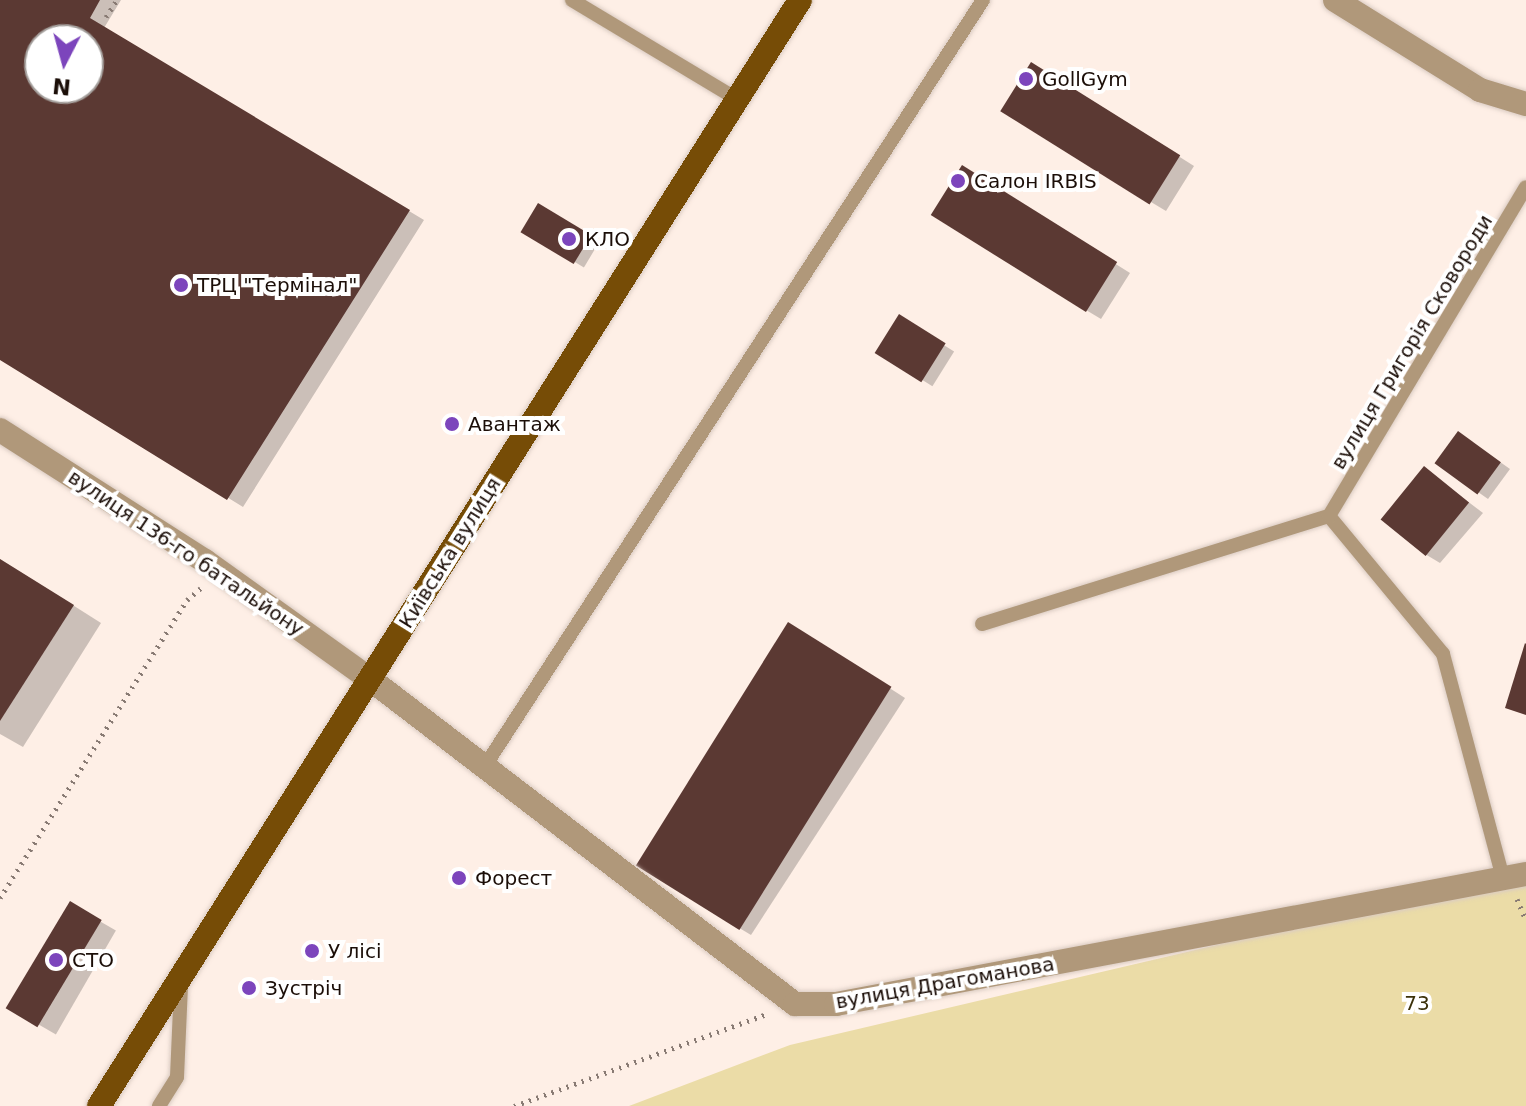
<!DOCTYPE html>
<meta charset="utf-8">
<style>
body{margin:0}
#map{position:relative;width:1526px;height:1106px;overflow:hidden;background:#feefe6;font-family:"DejaVu Sans",sans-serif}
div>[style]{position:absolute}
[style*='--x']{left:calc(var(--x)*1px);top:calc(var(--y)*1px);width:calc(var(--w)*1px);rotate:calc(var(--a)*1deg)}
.green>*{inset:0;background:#ebdca7}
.shadow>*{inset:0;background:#0003;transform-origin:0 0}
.building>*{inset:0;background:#5b3933;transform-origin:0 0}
.path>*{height:5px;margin-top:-2.5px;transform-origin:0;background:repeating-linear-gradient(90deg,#887a73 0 2px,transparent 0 8px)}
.roads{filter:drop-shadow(0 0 2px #dacbc2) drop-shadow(0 0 2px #dacbc2)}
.lane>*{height:14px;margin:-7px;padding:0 7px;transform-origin:7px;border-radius:7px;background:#b0987a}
.street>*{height:24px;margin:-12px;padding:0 12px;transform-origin:12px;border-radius:12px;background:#b0987a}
.primary>*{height:24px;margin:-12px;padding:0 12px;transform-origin:12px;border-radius:12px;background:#764c06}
.dots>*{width:22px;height:22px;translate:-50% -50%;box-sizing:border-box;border:4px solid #fff;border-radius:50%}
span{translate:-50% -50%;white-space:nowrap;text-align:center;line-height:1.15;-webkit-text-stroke:8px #fff;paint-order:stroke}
.poi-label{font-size:20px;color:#1b0e08}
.left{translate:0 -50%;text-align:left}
.street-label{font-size:20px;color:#1b0e08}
.park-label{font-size:20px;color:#3b310a}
.north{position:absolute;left:24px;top:24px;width:80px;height:80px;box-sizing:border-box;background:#fff;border:2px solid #a49f9c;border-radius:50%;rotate:186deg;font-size:22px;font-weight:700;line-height:32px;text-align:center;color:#1b0e08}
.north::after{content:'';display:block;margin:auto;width:28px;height:36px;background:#7c45bc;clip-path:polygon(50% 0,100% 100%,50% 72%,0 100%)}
</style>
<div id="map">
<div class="green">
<i style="clip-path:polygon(1526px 879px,1526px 1106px,629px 1106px,790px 1045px,1408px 900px)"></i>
</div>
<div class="shadow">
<i style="clip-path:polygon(evenodd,0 0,121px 0,104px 28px,424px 220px,243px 507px,0 357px,0 0,40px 40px,88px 40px,88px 88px,40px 88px,40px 40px)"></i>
<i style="clip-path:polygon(1047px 73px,1194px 166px,1166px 211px,1151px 202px)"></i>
<i style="clip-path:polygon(977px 177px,1130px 273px,1101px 319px,1086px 310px)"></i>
<i style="left:538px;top:206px;width:71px;height:29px;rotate:31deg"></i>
<i style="left:899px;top:317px;width:65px;height:41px;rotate:32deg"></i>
<i style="clip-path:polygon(1469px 440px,1510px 469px,1488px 499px,1438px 464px)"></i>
<i style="clip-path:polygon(1425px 469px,1483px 513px,1440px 563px,1425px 554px)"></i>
<i style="clip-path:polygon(0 559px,101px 623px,23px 747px,0 734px)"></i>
<i style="clip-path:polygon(804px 633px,905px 698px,751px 935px,736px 926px)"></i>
<i style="left:70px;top:904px;width:53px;height:120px;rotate:30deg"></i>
</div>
<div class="building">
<i style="clip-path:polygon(evenodd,0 0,100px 0,90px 18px,410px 210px,227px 500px,0 360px,0 0,40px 40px,88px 40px,88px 88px,40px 88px,40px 40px)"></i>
<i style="left:1031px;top:62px;width:176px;height:58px;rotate:32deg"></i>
<i style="left:962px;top:165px;width:183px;height:59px;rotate:32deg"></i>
<i style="left:538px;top:203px;width:62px;height:34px;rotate:31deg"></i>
<i style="left:899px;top:314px;width:55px;height:46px;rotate:32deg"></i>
<i style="left:1458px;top:431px;width:53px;height:40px;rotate:36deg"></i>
<i style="left:1424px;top:466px;width:58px;height:69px;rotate:39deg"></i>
<i style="clip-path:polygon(0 559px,74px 605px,0 721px)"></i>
<i style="left:788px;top:622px;width:122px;height:287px;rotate:32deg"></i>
<i style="clip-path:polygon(1525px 643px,1526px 644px,1526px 715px,1505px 708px)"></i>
<i style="left:70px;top:901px;width:37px;height:125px;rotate:31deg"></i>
</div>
<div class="path">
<i style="--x:106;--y:17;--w:20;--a:-57"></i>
<i style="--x:0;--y:898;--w:352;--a:-57.9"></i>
<i style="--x:187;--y:600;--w:18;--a:-41"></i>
<i style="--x:1517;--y:899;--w:23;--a:67"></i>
<i style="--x:514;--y:1106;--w:269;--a:-20"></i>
</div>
<div class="roads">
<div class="lane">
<i style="--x:572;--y:0;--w:192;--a:31"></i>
<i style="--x:1329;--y:516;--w:179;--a:50.4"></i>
<i style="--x:1443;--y:654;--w:232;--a:75"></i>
<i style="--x:982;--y:624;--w:363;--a:-17.3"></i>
<i style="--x:1329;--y:516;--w:383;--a:-59.1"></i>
<i style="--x:483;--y:769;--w:917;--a:-56.97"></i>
<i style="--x:159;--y:1106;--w:34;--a:-58"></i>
<i style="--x:177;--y:1077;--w:93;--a:-87.5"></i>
</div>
<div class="street">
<i style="--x:1335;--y:0;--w:171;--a:31.8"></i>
<i style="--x:1480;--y:90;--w:48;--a:16.9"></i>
<i style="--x:0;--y:430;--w:243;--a:32.6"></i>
<i style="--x:205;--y:561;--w:203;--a:35.6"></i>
<i style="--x:370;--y:679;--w:535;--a:37.41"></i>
<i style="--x:795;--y:1004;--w:41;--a:0"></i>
<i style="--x:836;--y:1004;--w:702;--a:-10.67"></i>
</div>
<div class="primary">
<i style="--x:99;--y:1106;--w:1309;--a:-57.63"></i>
</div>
</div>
<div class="dots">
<i style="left:1026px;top:79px;background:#7c45bc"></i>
<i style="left:958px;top:181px;background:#7c45bc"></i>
<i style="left:569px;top:239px;background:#7c45bc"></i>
<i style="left:181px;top:285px;background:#7c45bc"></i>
<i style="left:452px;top:424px;background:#7c45bc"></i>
<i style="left:459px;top:878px;background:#7c45bc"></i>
<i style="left:312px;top:951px;background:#7c45bc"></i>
<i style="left:56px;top:960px;background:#7c45bc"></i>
<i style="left:249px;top:988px;background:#7c45bc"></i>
</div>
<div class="poi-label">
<span class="left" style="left:1042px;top:79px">GollGym</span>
<span class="left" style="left:974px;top:181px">Салон IRBIS</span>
<span class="left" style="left:585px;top:239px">КЛО</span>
<span class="left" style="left:197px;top:285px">ТРЦ "Термінал"</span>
<span class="left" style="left:468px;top:424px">Авантаж</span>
<span class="left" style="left:475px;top:878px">Форест</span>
<span class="left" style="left:328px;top:951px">У лісі</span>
<span class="left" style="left:72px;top:960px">СТО</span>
<span class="left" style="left:265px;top:988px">Зустріч</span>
</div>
<div class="street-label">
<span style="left:1412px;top:342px;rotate:-59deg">вулиця Григорія Сковороди</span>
<span style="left:186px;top:553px;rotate:34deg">вулиця 136-го батальйону</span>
<span style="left:450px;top:553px;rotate:-58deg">Київська вулиця</span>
<span style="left:945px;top:983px;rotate:-10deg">вулиця Драгоманова</span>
</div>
<div class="park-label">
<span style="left:1417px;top:1003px">73</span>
</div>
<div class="north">N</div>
</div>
